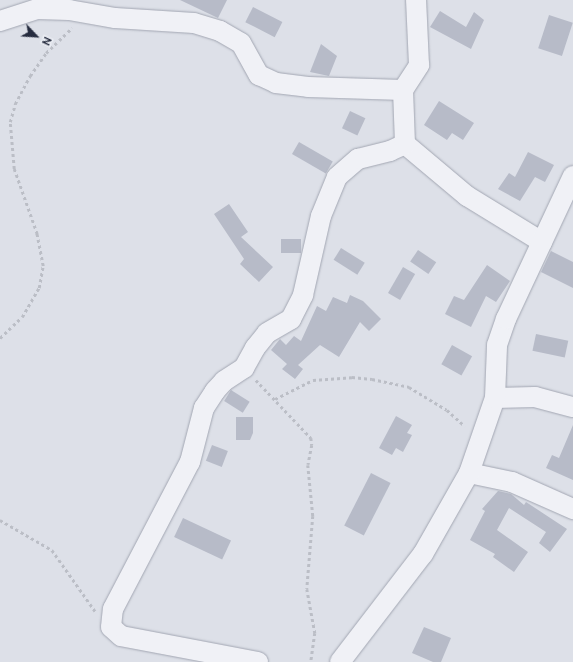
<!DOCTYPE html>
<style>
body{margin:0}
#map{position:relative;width:573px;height:662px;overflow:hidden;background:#dde0e8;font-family:Ubuntu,sans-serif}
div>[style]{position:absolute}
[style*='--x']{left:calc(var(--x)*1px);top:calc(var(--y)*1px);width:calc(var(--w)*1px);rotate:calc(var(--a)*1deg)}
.building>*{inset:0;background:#b7bbc8;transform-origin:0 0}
.path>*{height:2.5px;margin-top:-1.25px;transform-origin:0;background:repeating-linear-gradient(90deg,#bbbec6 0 3px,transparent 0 6px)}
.roads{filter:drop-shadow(0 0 1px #a2a6b2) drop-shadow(0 0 1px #a2a6b2)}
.street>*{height:20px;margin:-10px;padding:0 10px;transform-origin:10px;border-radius:10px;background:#f0f1f6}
span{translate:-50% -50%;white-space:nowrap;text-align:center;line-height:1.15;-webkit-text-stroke:3px #eceff5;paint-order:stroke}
.north{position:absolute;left:16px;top:16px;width:40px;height:40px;-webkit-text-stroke:3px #eceff5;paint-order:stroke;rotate:115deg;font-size:11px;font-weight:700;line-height:16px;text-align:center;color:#262c3f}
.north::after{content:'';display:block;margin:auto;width:14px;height:18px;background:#262c3f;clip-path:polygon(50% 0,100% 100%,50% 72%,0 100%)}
</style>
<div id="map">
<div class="building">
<i style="clip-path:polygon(180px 0,227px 0,218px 18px)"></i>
<i style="left:253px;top:7px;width:33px;height:17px;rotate:27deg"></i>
<i style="clip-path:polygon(440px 11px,466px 27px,474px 12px,484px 20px,471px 49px,430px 27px)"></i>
<i style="left:549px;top:15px;width:25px;height:35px;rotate:18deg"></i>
<i style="clip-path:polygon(321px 44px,337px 56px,329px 76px,310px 72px)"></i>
<i style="clip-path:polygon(439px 101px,474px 123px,463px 140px,452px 133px,447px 140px,424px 125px)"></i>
<i style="left:350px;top:111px;width:17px;height:19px;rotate:25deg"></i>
<i style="left:299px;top:142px;width:39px;height:14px;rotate:30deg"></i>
<i style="clip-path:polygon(528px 152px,554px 165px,545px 182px,535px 177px,520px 201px,498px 189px,509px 173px,515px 177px)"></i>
<i style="clip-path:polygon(229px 204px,248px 232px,241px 237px,273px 267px,259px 282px,240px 264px,244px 259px,214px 214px)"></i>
<i style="left:301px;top:239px;width:14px;height:20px;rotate:90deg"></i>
<i style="left:341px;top:248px;width:28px;height:14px;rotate:32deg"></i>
<i style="left:418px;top:250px;width:22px;height:14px;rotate:34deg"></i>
<i style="clip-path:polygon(551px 251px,573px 262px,573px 288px,541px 272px)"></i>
<i style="clip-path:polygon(487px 265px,510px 281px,496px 302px,486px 296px,471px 327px,445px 314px,454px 296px,464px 300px)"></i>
<i style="left:403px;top:267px;width:14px;height:30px;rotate:30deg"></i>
<i style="clip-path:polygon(350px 295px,363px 301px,381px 319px,369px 331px,360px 322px,339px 357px,320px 345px,298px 365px,303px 369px,295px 379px,282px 369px,287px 364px,271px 350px,280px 339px,286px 345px,294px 336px,301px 341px,317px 306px,326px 311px,333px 297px,347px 303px)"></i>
<i style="left:536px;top:334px;width:33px;height:17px;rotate:12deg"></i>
<i style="left:452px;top:345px;width:23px;height:22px;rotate:29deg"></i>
<i style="left:231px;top:390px;width:22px;height:13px;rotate:32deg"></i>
<i style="clip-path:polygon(396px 416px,412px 425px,407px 433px,412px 435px,403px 452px,396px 448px,392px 455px,379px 448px)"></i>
<i style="clip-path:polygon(236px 417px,253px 417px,253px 433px,250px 440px,236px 440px)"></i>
<i style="clip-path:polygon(573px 425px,573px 480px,546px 468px,552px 455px,559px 458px)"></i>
<i style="left:212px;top:445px;width:17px;height:17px;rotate:21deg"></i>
<i style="left:371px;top:473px;width:22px;height:59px;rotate:27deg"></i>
<i style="clip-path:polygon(498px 491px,511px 494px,524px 505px,526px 502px,567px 529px,550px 552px,539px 543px,546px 532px,509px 508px,497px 530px,528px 552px,514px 572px,493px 557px,495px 554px,470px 540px,485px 511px,482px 509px)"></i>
<i style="left:183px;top:518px;width:53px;height:21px;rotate:25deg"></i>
<i style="clip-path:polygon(424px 627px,451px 638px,441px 662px,433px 662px,412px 653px)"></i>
</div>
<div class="path">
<i style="--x:0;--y:338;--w:30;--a:-44"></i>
<i style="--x:22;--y:317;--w:34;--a:-60"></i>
<i style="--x:39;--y:288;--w:22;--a:-80"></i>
<i style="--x:43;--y:266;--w:33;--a:-101"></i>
<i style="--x:37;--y:234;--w:69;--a:-109.5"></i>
<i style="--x:14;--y:169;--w:47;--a:-94.9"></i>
<i style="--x:10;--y:122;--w:19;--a:-74"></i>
<i style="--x:15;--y:104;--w:32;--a:-62"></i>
<i style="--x:30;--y:76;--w:28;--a:-55"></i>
<i style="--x:46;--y:53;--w:36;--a:-44"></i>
<i style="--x:256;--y:380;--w:80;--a:46.5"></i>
<i style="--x:311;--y:438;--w:7;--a:82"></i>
<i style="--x:312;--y:445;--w:20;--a:101"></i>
<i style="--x:308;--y:465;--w:51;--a:84.4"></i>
<i style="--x:313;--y:516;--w:73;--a:94.7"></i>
<i style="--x:307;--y:589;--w:45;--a:79.7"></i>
<i style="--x:315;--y:633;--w:29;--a:98"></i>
<i style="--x:275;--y:399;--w:42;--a:-26.6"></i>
<i style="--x:313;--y:380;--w:39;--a:-4"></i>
<i style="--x:352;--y:377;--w:20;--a:6"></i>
<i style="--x:372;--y:379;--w:38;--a:12"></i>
<i style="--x:409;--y:387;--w:44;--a:31.2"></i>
<i style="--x:447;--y:410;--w:24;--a:42"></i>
<i style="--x:0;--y:520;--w:60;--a:30"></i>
<i style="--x:52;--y:550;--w:75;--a:54.8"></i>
</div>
<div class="roads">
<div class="street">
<i style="--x:0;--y:21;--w:39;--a:-18"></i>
<i style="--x:37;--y:9;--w:32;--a:2"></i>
<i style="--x:69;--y:10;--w:47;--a:9.9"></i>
<i style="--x:115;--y:18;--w:79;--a:3.6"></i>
<i style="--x:194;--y:23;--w:27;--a:17"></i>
<i style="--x:220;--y:31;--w:24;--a:30"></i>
<i style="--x:241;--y:43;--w:37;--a:61"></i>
<i style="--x:259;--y:75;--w:19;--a:25"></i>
<i style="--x:276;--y:83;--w:32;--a:7"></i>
<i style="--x:308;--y:87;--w:95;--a:1.8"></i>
<i style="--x:403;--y:90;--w:30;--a:-57"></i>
<i style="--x:419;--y:65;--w:65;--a:-92.6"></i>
<i style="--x:405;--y:144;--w:81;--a:40"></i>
<i style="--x:467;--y:196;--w:88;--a:31.5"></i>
<i style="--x:495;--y:398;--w:40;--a:-1.4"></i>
<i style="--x:535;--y:397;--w:39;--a:15"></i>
<i style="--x:469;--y:473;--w:44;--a:11.8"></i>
<i style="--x:512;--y:482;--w:67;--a:23.9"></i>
<i style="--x:258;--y:662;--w:139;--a:-169.3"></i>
<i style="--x:121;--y:636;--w:13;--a:-138"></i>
<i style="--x:111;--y:627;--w:18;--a:-84"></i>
<i style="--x:113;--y:609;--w:166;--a:-62.4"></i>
<i style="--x:190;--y:462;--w:56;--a:-75.5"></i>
<i style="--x:204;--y:408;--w:20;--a:-57"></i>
<i style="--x:215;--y:391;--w:13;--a:-48"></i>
<i style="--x:224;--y:381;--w:24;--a:-33"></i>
<i style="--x:244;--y:368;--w:23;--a:-61"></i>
<i style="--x:255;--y:348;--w:19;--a:-51"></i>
<i style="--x:267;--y:333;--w:28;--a:-30"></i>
<i style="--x:291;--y:319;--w:27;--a:-63"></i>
<i style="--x:303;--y:295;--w:81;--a:-77.2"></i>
<i style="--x:321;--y:216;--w:42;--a:-67.7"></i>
<i style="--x:337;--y:177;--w:28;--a:-41"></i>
<i style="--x:358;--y:159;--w:33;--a:-14"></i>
<i style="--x:390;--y:151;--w:17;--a:-25"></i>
<i style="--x:405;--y:144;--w:54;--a:-92.1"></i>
<i style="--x:340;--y:662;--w:136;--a:-52.5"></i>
<i style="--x:423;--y:554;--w:93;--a:-60.4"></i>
<i style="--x:469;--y:473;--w:79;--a:-70.9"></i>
<i style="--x:495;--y:398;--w:53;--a:-87.8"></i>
<i style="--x:497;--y:345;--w:28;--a:-71"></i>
<i style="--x:506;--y:319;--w:158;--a:-64.9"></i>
</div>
</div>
<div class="north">N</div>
</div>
